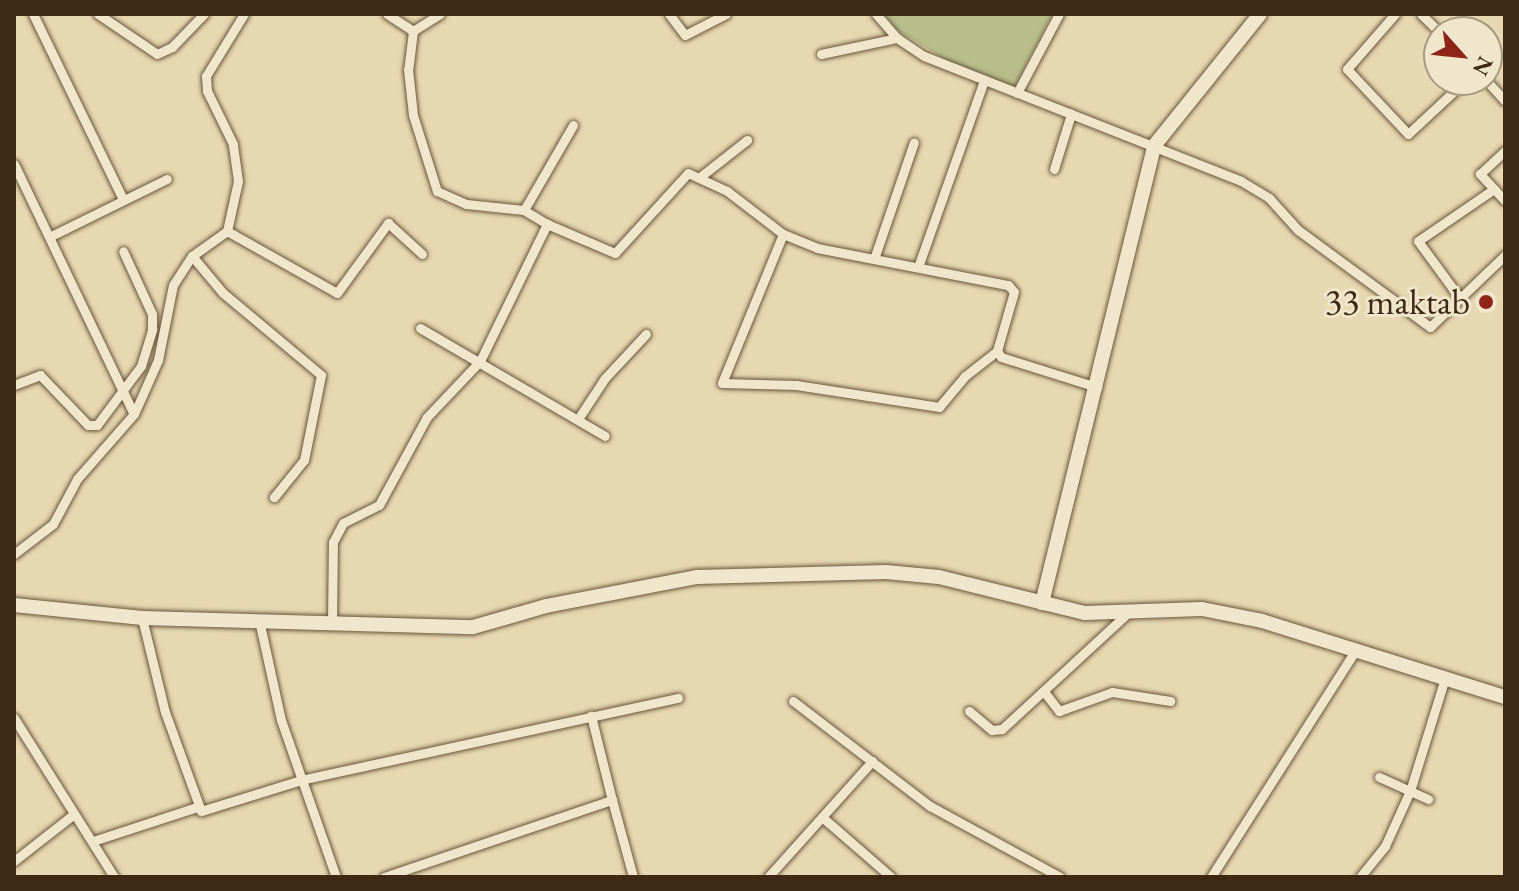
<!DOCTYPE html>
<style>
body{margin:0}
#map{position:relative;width:1519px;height:891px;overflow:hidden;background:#e6d8b0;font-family:"EB Garamond",serif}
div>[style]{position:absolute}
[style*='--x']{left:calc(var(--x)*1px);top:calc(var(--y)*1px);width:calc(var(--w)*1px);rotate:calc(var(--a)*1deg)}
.green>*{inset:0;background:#b7be8a}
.roads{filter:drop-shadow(0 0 2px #68553b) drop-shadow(0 0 2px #68553b)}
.street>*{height:9px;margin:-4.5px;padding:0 4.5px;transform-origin:4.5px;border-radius:4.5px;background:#efe6cc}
.secondary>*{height:14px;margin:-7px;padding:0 7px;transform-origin:7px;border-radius:7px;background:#efe6cc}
.dots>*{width:22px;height:22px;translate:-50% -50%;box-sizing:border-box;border:4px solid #efe6cc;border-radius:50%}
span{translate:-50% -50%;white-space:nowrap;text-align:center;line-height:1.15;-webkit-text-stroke:6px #efe6cc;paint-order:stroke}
.poi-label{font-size:36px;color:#3e2914}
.right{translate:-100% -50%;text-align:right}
.frame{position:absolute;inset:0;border:16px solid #3e2914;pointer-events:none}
.north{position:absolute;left:1423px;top:16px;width:80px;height:80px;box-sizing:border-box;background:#efe6cc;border:2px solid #a89a82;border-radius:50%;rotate:117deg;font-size:22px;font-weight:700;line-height:32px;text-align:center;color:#3e2914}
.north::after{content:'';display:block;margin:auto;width:28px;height:36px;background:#8f2418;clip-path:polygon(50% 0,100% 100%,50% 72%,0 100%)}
</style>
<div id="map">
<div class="green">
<i style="clip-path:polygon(885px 14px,1052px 14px,1014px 88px,948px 61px,895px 29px)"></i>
</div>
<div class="roads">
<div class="street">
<i style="--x:33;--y:14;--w:206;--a:64.1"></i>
<i style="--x:98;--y:14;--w:71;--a:34.1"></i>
<i style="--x:157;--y:54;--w:17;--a:-25"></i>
<i style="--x:172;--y:47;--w:46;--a:-45.9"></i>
<i style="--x:387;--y:14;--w:31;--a:33"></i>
<i style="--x:440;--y:14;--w:32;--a:148"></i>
<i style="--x:413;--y:31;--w:38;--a:97"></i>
<i style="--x:408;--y:69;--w:46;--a:83.8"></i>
<i style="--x:413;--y:115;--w:80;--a:72.5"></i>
<i style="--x:437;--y:191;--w:32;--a:24"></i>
<i style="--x:466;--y:204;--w:58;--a:5.9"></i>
<i style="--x:669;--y:14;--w:26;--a:53"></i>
<i style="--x:685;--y:35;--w:46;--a:-27.1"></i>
<i style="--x:876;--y:14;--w:32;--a:49"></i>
<i style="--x:897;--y:38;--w:32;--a:34"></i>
<i style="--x:924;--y:56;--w:341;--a:21.5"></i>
<i style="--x:1241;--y:181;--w:33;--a:31"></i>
<i style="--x:1269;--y:198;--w:43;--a:47.8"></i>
<i style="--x:1298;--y:230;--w:164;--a:36.3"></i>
<i style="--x:1430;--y:327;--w:104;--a:-43.8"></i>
<i style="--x:1395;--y:14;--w:73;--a:131.1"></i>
<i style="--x:1347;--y:69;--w:89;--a:46.8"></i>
<i style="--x:1408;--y:134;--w:79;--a:-43"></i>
<i style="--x:1421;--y:14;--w:25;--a:45"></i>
<i style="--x:821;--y:54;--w:78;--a:-11.9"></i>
<i style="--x:1486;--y:80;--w:28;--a:48"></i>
<i style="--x:1017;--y:93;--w:89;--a:-62"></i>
<i style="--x:14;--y:164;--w:277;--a:64.4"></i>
<i style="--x:1054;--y:169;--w:58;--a:-72.8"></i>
<i style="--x:700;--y:177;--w:60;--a:-38.2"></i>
<i style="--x:1494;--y:189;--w:16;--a:47"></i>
<i style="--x:547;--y:224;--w:27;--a:-149"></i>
<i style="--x:524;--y:210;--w:98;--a:-60"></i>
<i style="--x:227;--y:231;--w:126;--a:29.4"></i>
<i style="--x:337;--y:293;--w:87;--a:-53.9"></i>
<i style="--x:388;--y:223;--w:46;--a:42.4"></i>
<i style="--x:783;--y:234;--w:161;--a:112.3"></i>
<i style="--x:722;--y:383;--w:74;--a:1.5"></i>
<i style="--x:796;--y:385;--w:145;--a:8.7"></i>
<i style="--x:939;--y:407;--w:40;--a:-50"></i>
<i style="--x:965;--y:376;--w:41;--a:-38"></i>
<i style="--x:51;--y:236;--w:129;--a:-26.2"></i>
<i style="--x:192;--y:256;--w:48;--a:50"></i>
<i style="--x:223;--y:293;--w:128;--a:39.9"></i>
<i style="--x:321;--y:375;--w:87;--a:101.3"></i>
<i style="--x:304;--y:460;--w:48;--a:129"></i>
<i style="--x:875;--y:256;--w:120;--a:-71.1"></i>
<i style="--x:918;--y:267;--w:197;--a:-70.5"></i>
<i style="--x:1459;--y:297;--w:69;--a:-126.2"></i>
<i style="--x:1418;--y:241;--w:92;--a:-34.4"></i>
<i style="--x:1494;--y:189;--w:21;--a:-133"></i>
<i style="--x:1480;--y:174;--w:34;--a:-43"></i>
<i style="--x:420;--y:328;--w:214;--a:30.3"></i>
<i style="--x:14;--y:385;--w:28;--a:-21"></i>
<i style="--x:40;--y:375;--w:69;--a:46.2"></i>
<i style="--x:88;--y:425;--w:9;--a:0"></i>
<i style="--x:97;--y:425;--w:74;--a:-53.3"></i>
<i style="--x:141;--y:366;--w:39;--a:-73"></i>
<i style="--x:152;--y:329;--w:15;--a:-90"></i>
<i style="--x:152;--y:314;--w:69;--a:-114.7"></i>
<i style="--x:578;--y:419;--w:49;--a:-56.6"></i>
<i style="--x:605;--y:378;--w:60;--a:-47"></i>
<i style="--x:14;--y:554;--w:49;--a:-37.6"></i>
<i style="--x:53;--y:524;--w:51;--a:-61.9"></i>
<i style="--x:77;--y:479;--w:86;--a:-48.8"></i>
<i style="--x:134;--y:414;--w:59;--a:-66"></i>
<i style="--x:158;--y:360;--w:76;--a:-78.7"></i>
<i style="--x:173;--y:285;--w:35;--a:-57"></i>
<i style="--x:192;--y:256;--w:43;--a:-35.5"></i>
<i style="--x:227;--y:231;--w:51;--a:-77.6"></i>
<i style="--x:238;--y:181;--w:37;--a:-98"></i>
<i style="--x:233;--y:144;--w:59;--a:-116.1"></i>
<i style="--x:207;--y:91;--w:15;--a:-94"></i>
<i style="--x:206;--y:76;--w:73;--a:-58.5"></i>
<i style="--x:142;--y:618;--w:97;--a:76.3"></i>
<i style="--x:165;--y:712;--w:105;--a:70"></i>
<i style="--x:201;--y:811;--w:105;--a:-17.2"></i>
<i style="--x:301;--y:780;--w:386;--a:-12.3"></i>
<i style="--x:259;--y:620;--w:102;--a:77.6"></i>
<i style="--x:281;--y:720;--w:166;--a:70.7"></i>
<i style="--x:332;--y:622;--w:80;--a:-89.3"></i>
<i style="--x:333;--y:542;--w:21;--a:-62"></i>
<i style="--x:343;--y:523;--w:40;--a:-26.6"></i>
<i style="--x:379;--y:505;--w:100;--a:-61.4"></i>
<i style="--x:427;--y:417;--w:77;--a:-46.6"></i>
<i style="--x:480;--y:361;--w:153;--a:-63.9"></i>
<i style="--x:547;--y:224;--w:74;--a:23.1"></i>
<i style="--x:615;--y:253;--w:108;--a:-47.6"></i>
<i style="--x:688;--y:173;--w:43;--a:24.8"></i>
<i style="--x:727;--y:191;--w:71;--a:37.5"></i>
<i style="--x:783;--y:234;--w:37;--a:22"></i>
<i style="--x:817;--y:248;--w:195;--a:11"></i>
<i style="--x:1008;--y:285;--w:9;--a:49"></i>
<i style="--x:1014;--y:292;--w:61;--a:106.1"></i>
<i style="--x:997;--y:351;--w:7;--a:56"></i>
<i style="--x:1001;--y:357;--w:101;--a:17.4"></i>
<i style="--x:1045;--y:693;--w:23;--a:52"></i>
<i style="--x:1059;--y:711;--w:56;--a:-19.7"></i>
<i style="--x:1112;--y:692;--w:59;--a:8.8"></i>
<i style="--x:793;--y:701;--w:173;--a:37.5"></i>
<i style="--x:930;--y:806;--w:148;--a:28.6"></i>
<i style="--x:969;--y:711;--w:30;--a:40"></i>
<i style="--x:992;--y:730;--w:10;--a:-6"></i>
<i style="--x:1002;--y:729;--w:173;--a:-42.7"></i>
<i style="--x:14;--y:718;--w:188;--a:57.8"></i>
<i style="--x:1379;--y:777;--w:54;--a:24.2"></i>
<i style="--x:612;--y:800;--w:80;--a:74.7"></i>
<i style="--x:822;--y:817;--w:91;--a:41"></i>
<i style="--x:93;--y:841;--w:109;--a:-18.1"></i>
<i style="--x:14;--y:861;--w:76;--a:-38.1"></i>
<i style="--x:384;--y:877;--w:241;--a:-18.7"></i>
<i style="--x:612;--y:800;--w:87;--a:-104"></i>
<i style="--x:768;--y:877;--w:156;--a:-48.1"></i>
<i style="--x:1211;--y:877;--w:268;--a:-57.5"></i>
<i style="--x:1360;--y:877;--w:40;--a:-51"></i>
<i style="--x:1385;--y:846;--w:60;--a:-65.6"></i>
<i style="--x:1410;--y:791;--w:118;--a:-72.8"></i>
</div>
<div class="secondary">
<i style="--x:1042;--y:603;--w:471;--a:-76.2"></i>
<i style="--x:1154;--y:146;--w:169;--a:-51.2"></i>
<i style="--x:14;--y:605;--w:129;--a:5.8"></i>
<i style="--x:142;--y:618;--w:331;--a:1.6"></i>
<i style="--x:473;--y:627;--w:76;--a:-16"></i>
<i style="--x:546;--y:606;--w:154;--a:-10.9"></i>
<i style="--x:697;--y:577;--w:189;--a:-1.5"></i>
<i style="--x:886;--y:572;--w:53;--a:5.4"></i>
<i style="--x:939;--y:577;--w:150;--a:13.9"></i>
<i style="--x:1085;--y:613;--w:117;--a:-2"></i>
<i style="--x:1202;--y:609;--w:61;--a:11.3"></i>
<i style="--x:1262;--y:621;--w:255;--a:17.4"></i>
</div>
</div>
<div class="dots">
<i style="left:1486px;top:302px;background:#8f2418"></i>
</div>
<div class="poi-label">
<span class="right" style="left:1470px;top:302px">33 maktab</span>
</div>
<div class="frame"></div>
<div class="north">N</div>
</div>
